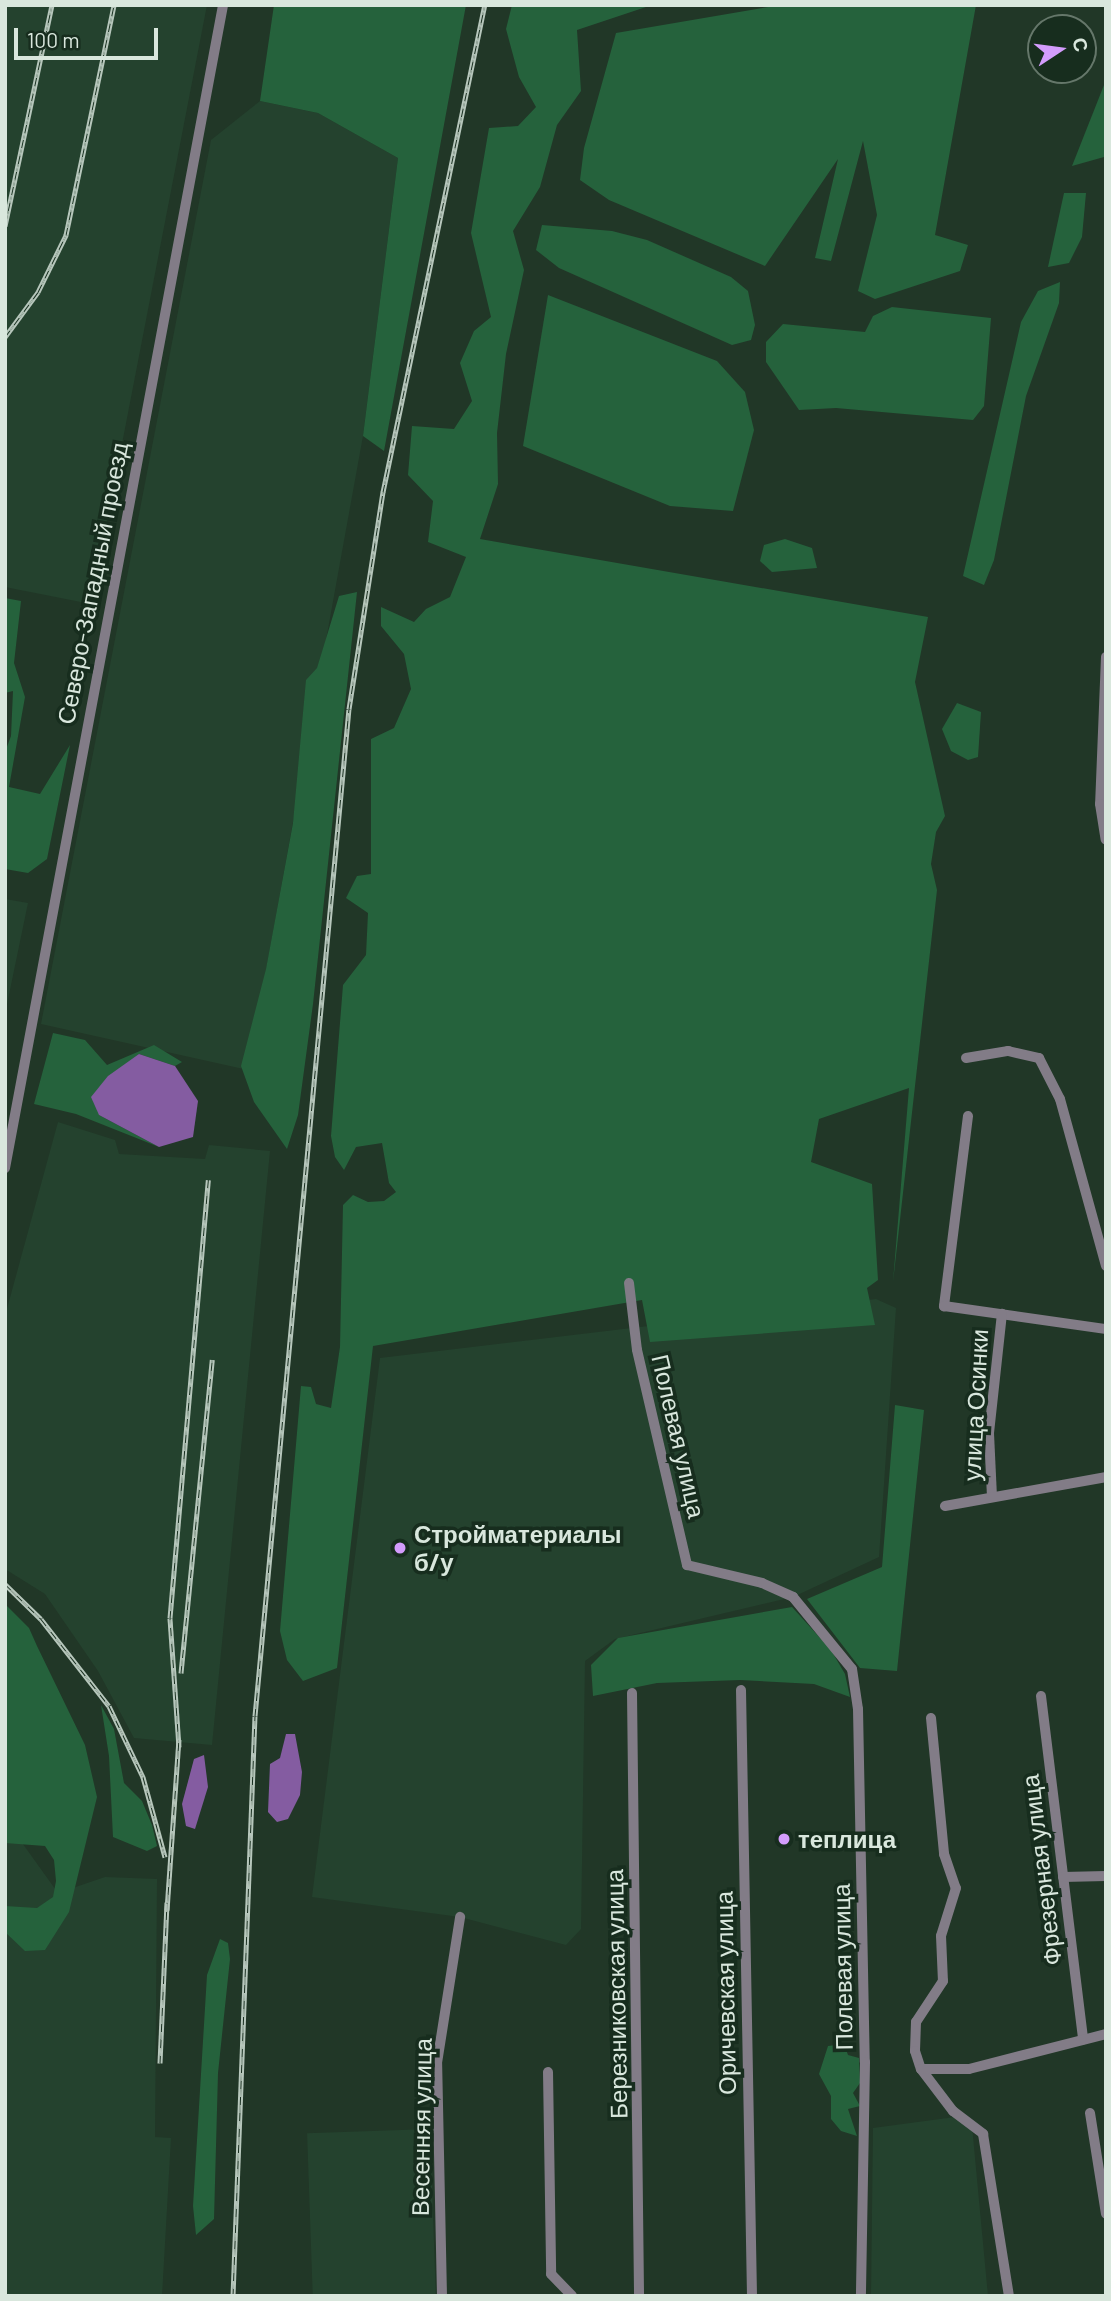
<!DOCTYPE html>
<meta charset="utf-8">
<style>
body{margin:0}
#map{position:relative;width:1111px;height:2301px;overflow:hidden;background:#213727;font-family:Barlow,sans-serif}
div>[style]{position:absolute}
[style*='--x']{left:calc(var(--x)*1px);top:calc(var(--y)*1px);width:calc(var(--w)*1px);rotate:calc(var(--a)*1deg)}
.built>*{inset:0;background:#24422e;transform-origin:0 0}
.green>*{inset:0;background:#25623c}
.water>*{inset:0;background:#845ca1}
.minor>*{height:10px;margin:-5px;padding:0 5px;transform-origin:5px;border-radius:5px;background:#827c87}
.rail>*{height:5px;margin-top:-2.5px;transform-origin:0;background:repeating-linear-gradient(90deg,#172d1e 0 8px,#b7c7bc 0 16px);box-sizing:border-box;border-block:2px solid #b7c7bc}
.dots>*{width:19px;height:19px;translate:-50% -50%;box-sizing:border-box;border:4px solid #172d1e;border-radius:50%}
span{translate:-50% -50%;white-space:nowrap;text-align:center;line-height:1.15;-webkit-text-stroke:7px #172d1e;paint-order:stroke}
.street-label{font-size:24px;color:#d9e7dd}
.poi-label{font-size:24px;color:#d9e7dd;font-weight:700}
.left{translate:0 -50%;text-align:left}
.frame{position:absolute;inset:0;border:7px solid #d9e7dd;pointer-events:none}
.north{position:absolute;left:1027px;top:14px;width:70px;height:70px;box-sizing:border-box;background:#172d1e;border:2px solid #65776a;border-radius:50%;rotate:77deg;font-size:19px;font-weight:700;line-height:28px;text-align:center;color:#d9e7dd}
.north::after{content:'';display:block;margin:auto;width:24px;height:32px;background:#d39cfc;clip-path:polygon(50% 0,100% 100%,50% 72%,0 100%)}
.scale{position:absolute;left:14px;top:28px;width:144px;height:32px;box-sizing:border-box;border:4px solid #d9e7dd;border-top:0;padding-left:9px;font-size:21px;line-height:24px;white-space:nowrap;color:#d9e7dd;-webkit-text-stroke:5px #172d1e;paint-order:stroke}
</style>
<div id="map">
<div class="built">
<i style="clip-path:polygon(5px 5px,207px 5px,91px 604px,5px 587px)"></i>
<i style="clip-path:polygon(260px 101px,318px 113px,398px 158px,363px 436px,248px 1070px,41px 1024px,211px 140px)"></i>
<i style="clip-path:polygon(5px 899px,28px 903px,5px 1014px)"></i>
<i style="clip-path:polygon(58px 1122px,115px 1140px,119px 1154px,205px 1159px,209px 1145px,270px 1151px,212px 1745px,134px 1738px,98px 1671px,45px 1594px,5px 1569px,5px 1316px)"></i>
<i style="clip-path:polygon(876px 1299px,896px 1308px,879px 1557px,793px 1597px,615px 1639px,585px 1661px,581px 1929px,566px 1945px,460px 1917px,312px 1897px,380px 1358px)"></i>
<i style="clip-path:polygon(5px 1819px,58px 1893px,105px 1877px,157px 1879px,155px 2137px,171px 2138px,162px 2296px,5px 2296px)"></i>
<i style="clip-path:polygon(955px 2117px,972px 2126px,988px 2296px,871px 2296px,873px 2128px)"></i>
<i style="left:430px;top:2129px;width:167px;height:123px;rotate:88deg"></i>
</div>
<div class="green">
<i style="clip-path:polygon(274px 5px,466px 5px,384px 451px,363px 436px,398px 158px,318px 113px,260px 101px)"></i>
<i style="clip-path:polygon(512px 5px,652px 5px,577px 30px,581px 91px,557px 125px,540px 187px,513px 231px,524px 270px,506px 354px,497px 433px,498px 484px,480px 539px,928px 617px,915px 682px,945px 816px,936px 832px,931px 864px,937px 890px,893px 1282px,909px 1088px,819px 1119px,811px 1162px,872px 1184px,878px 1280px,867px 1288px,875px 1325px,650px 1342px,642px 1300px,373px 1346px,337px 1668px,303px 1681px,287px 1660px,280px 1631px,301px 1386px,311px 1387px,316px 1404px,331px 1408px,340px 1347px,343px 1205px,353px 1195px,368px 1202px,384px 1201px,396px 1192px,389px 1183px,382px 1143px,356px 1147px,344px 1170px,335px 1157px,331px 1136px,343px 985px,366px 955px,368px 913px,346px 898px,357px 876px,371px 874px,371px 739px,394px 728px,411px 689px,404px 654px,381px 626px,381px 607px,414px 622px,426px 609px,450px 597px,466px 557px,428px 542px,433px 501px,408px 475px,412px 426px,454px 429px,472px 401px,460px 363px,474px 331px,491px 317px,471px 233px,489px 128px,518px 126px,536px 107px,519px 77px,506px 29px)"></i>
<i style="clip-path:polygon(780px 5px,976px 5px,935px 235px,968px 245px,960px 271px,875px 299px,858px 291px,877px 215px,863px 141px,831px 261px,815px 258px,838px 159px,765px 266px,609px 200px,580px 180px,584px 148px,616px 33px)"></i>
<i style="clip-path:polygon(1106px 80px,1104px 157px,1072px 166px)"></i>
<i style="clip-path:polygon(1064px 193px,1086px 193px,1082px 237px,1069px 263px,1048px 267px)"></i>
<i style="clip-path:polygon(542px 225px,612px 231px,647px 240px,731px 277px,748px 291px,755px 325px,751px 340px,732px 345px,559px 268px,536px 250px)"></i>
<i style="clip-path:polygon(1060px 282px,1059px 303px,1026px 396px,994px 560px,984px 585px,963px 576px,1021px 322px,1038px 291px)"></i>
<i style="clip-path:polygon(548px 295px,717px 361px,745px 392px,754px 430px,733px 511px,670px 506px,523px 446px)"></i>
<i style="clip-path:polygon(892px 307px,991px 318px,984px 406px,973px 420px,836px 408px,799px 410px,766px 362px,766px 342px,783px 324px,865px 332px,873px 316px)"></i>
<i style="clip-path:polygon(785px 539px,812px 548px,817px 568px,772px 572px,760px 561px,764px 545px)"></i>
<i style="clip-path:polygon(357px 592px,313px 1004px,298px 1115px,287px 1149px,254px 1102px,241px 1066px,266px 969px,293px 823px,306px 680px,317px 668px,339px 596px)"></i>
<i style="clip-path:polygon(5px 598px,21px 601px,14px 663px,25px 697px,9px 787px,40px 794px,70px 745px,47px 859px,28px 873px,5px 869px,5px 752px,11px 736px,13px 691px,5px 693px)"></i>
<i style="clip-path:polygon(957px 703px,981px 712px,978px 757px,968px 760px,951px 751px,942px 729px)"></i>
<i style="clip-path:polygon(53px 1033px,85px 1040px,107px 1065px,154px 1045px,182px 1062px,175px 1066px,139px 1054px,99px 1115px,159px 1147px,76px 1114px,34px 1104px)"></i>
<i style="clip-path:polygon(895px 1405px,924px 1410px,897px 1671px,860px 1668px,807px 1599px,882px 1567px)"></i>
<i style="clip-path:polygon(5px 1604px,29px 1628px,37px 1646px,85px 1745px,97px 1797px,69px 1912px,45px 1950px,25px 1951px,5px 1932px,5px 1906px,37px 1908px,53px 1897px,56px 1881px,54px 1860px,45px 1846px,5px 1843px)"></i>
<i style="clip-path:polygon(792px 1607px,831px 1650px,845px 1674px,850px 1697px,814px 1684px,740px 1680px,657px 1683px,593px 1696px,591px 1665px,618px 1638px)"></i>
<i style="clip-path:polygon(101px 1705px,114px 1729px,124px 1783px,142px 1801px,152px 1825px,157px 1846px,147px 1851px,113px 1837px,109px 1756px)"></i>
<i style="clip-path:polygon(220px 1939px,228px 1943px,230px 1959px,218px 2073px,214px 2219px,196px 2235px,193px 2206px,207px 1975px)"></i>
<i style="clip-path:polygon(844px 2044px,848px 2055px,859px 2058px,860px 2083px,853px 2093px,860px 2106px,848px 2109px,857px 2136px,841px 2131px,831px 2119px,831px 2096px,819px 2074px,828px 2046px)"></i>
</div>
<div class="water">
<i style="clip-path:polygon(139px 1054px,175px 1066px,198px 1101px,193px 1137px,159px 1147px,99px 1115px,91px 1097px,108px 1076px)"></i>
<i style="clip-path:polygon(286px 1734px,295px 1734px,302px 1772px,300px 1795px,288px 1819px,277px 1822px,268px 1812px,270px 1764px,280px 1758px)"></i>
<i style="clip-path:polygon(204px 1755px,208px 1787px,195px 1829px,186px 1826px,182px 1804px,194px 1759px)"></i>
</div>
<div class="minor">
<i style="--x:1106;--y:657;--w:147;--a:92.3"></i>
<i style="--x:1100;--y:804;--w:36;--a:81"></i>
<i style="--x:966;--y:1058;--w:43;--a:-9.5"></i>
<i style="--x:1008;--y:1051;--w:32;--a:13"></i>
<i style="--x:1039;--y:1058;--w:46;--a:62.9"></i>
<i style="--x:1060;--y:1099;--w:173;--a:74.6"></i>
<i style="--x:968;--y:1116;--w:192;--a:97.2"></i>
<i style="--x:944;--y:1306;--w:164;--a:8.1"></i>
<i style="--x:5;--y:1168;--w:1183;--a:-79.38"></i>
<i style="--x:629;--y:1283;--w:67;--a:83.2"></i>
<i style="--x:637;--y:1350;--w:221;--a:76.9"></i>
<i style="--x:687;--y:1565;--w:77;--a:13.5"></i>
<i style="--x:762;--y:1583;--w:34;--a:24"></i>
<i style="--x:793;--y:1597;--w:93;--a:50.7"></i>
<i style="--x:852;--y:1669;--w:40;--a:81.5"></i>
<i style="--x:858;--y:1709;--w:353;--a:88.9"></i>
<i style="--x:865;--y:2062;--w:234;--a:91"></i>
<i style="--x:992;--y:1497;--w:64;--a:-92.7"></i>
<i style="--x:989;--y:1433;--w:120;--a:-83.8"></i>
<i style="--x:945;--y:1506;--w:164;--a:-10.2"></i>
<i style="--x:741;--y:1690;--w:606;--a:88.96"></i>
<i style="--x:632;--y:1693;--w:603;--a:89.33"></i>
<i style="--x:1041;--y:1696;--w:346;--a:83"></i>
<i style="--x:931;--y:1718;--w:137;--a:84.5"></i>
<i style="--x:944;--y:1854;--w:36;--a:71"></i>
<i style="--x:956;--y:1888;--w:50;--a:107.4"></i>
<i style="--x:941;--y:1936;--w:45;--a:87.5"></i>
<i style="--x:943;--y:1981;--w:49;--a:123.4"></i>
<i style="--x:916;--y:2022;--w:29;--a:92"></i>
<i style="--x:915;--y:2051;--w:19;--a:72"></i>
<i style="--x:921;--y:2069;--w:53;--a:52.7"></i>
<i style="--x:953;--y:2111;--w:38;--a:37"></i>
<i style="--x:983;--y:2134;--w:164;--a:80.9"></i>
<i style="--x:1063;--y:1877;--w:43;--a:-1.3"></i>
<i style="--x:921;--y:2069;--w:48;--a:0"></i>
<i style="--x:969;--y:2069;--w:141;--a:-14.3"></i>
<i style="--x:548;--y:2072;--w:202;--a:89.1"></i>
<i style="--x:551;--y:2274;--w:30;--a:46"></i>
<i style="--x:1090;--y:2113;--w:102;--a:81"></i>
<i style="--x:442;--y:2296;--w:233;--a:-91.2"></i>
<i style="--x:437;--y:2063;--w:148;--a:-81"></i>
</div>
<div class="rail">
<i style="--x:5;--y:226;--w:226;--a:-78"></i>
<i style="--x:5;--y:337;--w:56;--a:-53.7"></i>
<i style="--x:38;--y:292;--w:64;--a:-63.8"></i>
<i style="--x:66;--y:235;--w:235;--a:-78.2"></i>
<i style="--x:5;--y:1584;--w:50;--a:44.2"></i>
<i style="--x:41;--y:1619;--w:110;--a:52"></i>
<i style="--x:109;--y:1706;--w:79;--a:64.4"></i>
<i style="--x:143;--y:1777;--w:83;--a:74.6"></i>
<i style="--x:181;--y:1673;--w:315;--a:-84.3"></i>
<i style="--x:179;--y:1747;--w:129;--a:-94"></i>
<i style="--x:170;--y:1618;--w:440;--a:-85"></i>
<i style="--x:167;--y:1910;--w:171;--a:-86"></i>
<i style="--x:160;--y:2063;--w:161;--a:-87.5"></i>
<i style="--x:233;--y:2296;--w:580;--a:-87.83"></i>
<i style="--x:255;--y:1716;--w:1011;--a:-84.67"></i>
<i style="--x:349;--y:709;--w:220;--a:-81.1"></i>
<i style="--x:383;--y:492;--w:498;--a:-78.2"></i>
</div>
<div class="dots">
<i style="left:400px;top:1548px;background:#d39cfc"></i>
<i style="left:784px;top:1839px;background:#d39cfc"></i>
</div>
<div class="street-label">
<span style="left:92px;top:583px;rotate:-79deg">Северо-Западный проезд</span>
<span style="left:975px;top:1405px;rotate:-87deg">улица Осинки</span>
<span style="left:679px;top:1436px;rotate:77deg">Полевая улица</span>
<span style="left:1041px;top:1870px;rotate:-97deg">Фрезерная улица</span>
<span style="left:842px;top:1967px;rotate:-91deg">Полевая улица</span>
<span style="left:725px;top:1993px;rotate:-91deg">Оричевская улица</span>
<span style="left:616px;top:1994px;rotate:-91deg">Березниковская улица</span>
<span style="left:421px;top:2127px;rotate:-89deg">Весенняя улица</span>
</div>
<div class="poi-label">
<span class="left" style="left:414px;top:1548px">Стройматериалы<br>б/у</span>
<span class="left" style="left:798px;top:1839px">теплица</span>
</div>
<div class="frame"></div>
<div class="north">С</div>
<div class="scale">100 m</div>
</div>
